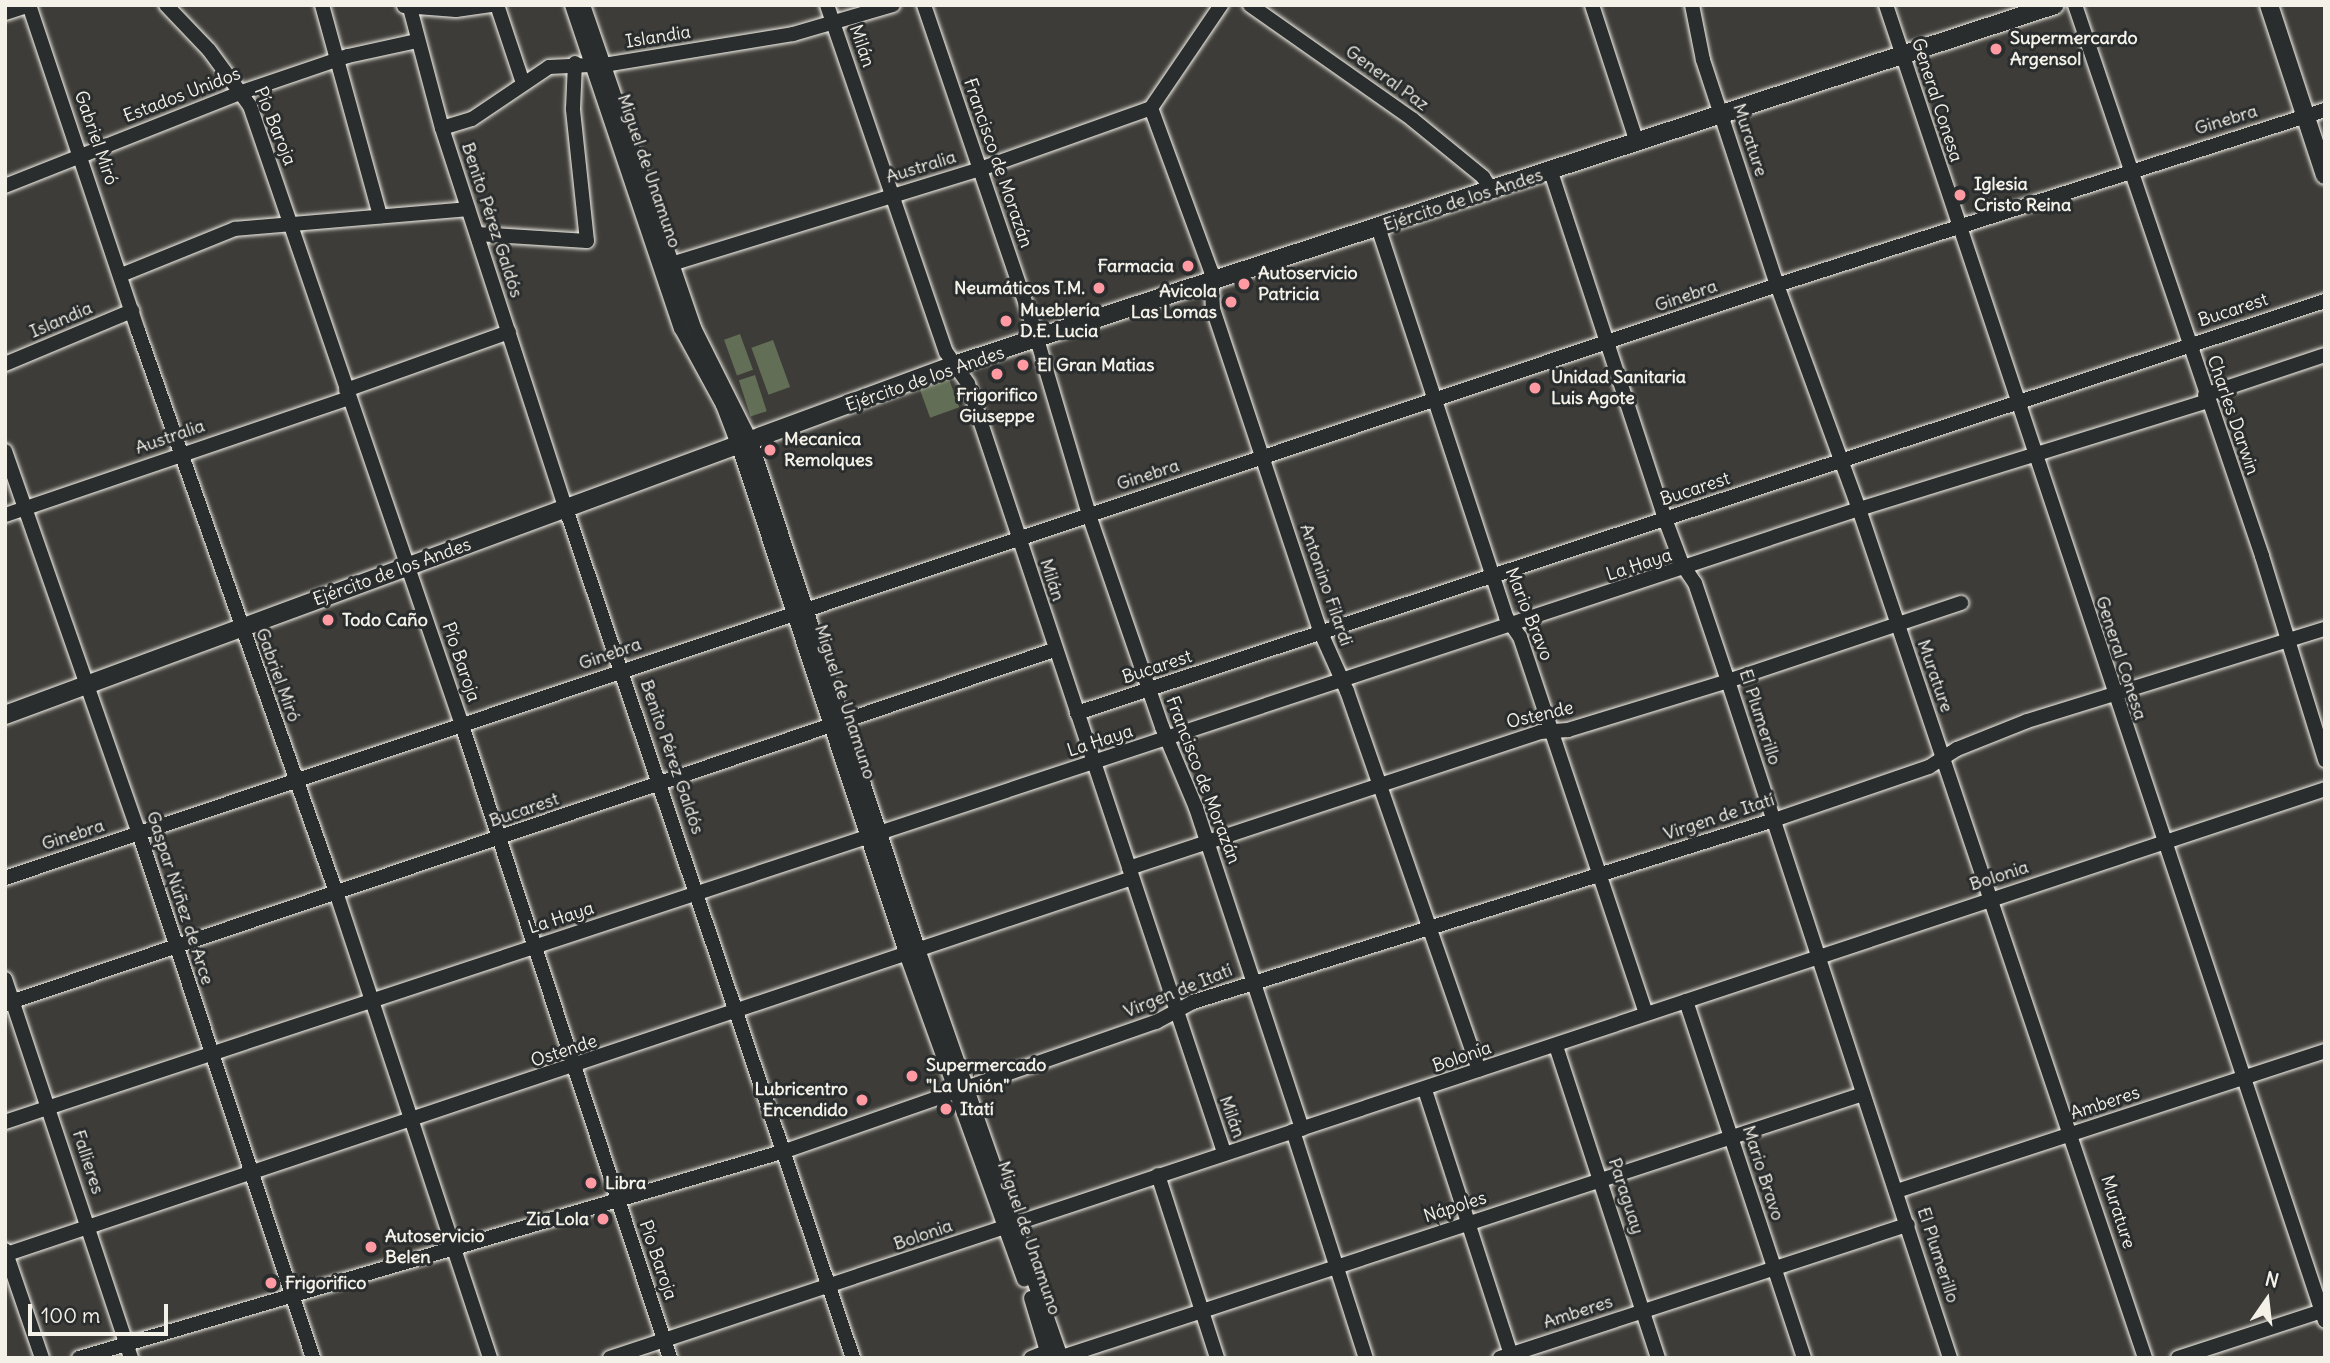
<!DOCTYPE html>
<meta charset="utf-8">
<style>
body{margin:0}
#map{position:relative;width:2330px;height:1363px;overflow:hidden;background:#3d3c38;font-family:Delius,sans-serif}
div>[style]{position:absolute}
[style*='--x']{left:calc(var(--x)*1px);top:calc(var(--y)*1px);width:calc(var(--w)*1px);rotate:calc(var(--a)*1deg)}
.green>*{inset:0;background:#626e55;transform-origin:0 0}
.roads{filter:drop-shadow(0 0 2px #f4f1e8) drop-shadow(0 0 2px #f4f1e8)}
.minor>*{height:14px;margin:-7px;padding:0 7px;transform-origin:7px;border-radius:7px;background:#2a2d2e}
.major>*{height:18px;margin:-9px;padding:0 9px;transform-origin:9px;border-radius:9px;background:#2a2d2e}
.dots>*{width:19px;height:19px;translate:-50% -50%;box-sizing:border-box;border:4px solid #2a2d2e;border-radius:50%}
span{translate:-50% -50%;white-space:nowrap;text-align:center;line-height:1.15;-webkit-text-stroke:6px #2a2d2e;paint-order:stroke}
.street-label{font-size:18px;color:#f4f1e8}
.poi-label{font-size:18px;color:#f4f1e8;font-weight:700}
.left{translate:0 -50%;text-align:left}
.right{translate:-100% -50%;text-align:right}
.frame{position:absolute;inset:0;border:7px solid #f4f1e8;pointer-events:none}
.north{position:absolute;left:2232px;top:1265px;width:70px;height:70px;-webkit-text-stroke:5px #2a2d2e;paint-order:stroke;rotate:14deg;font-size:19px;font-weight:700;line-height:28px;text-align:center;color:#f4f1e8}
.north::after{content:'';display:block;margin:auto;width:24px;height:32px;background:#f4f1e8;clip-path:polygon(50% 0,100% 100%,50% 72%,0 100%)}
.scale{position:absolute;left:28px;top:1304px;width:140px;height:32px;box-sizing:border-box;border:4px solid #f4f1e8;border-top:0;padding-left:9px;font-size:21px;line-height:24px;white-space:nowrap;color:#f4f1e8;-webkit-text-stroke:5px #2a2d2e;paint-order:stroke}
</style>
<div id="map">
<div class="green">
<i style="left:740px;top:334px;width:38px;height:17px;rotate:70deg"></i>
<i style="left:773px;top:340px;width:50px;height:23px;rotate:70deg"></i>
<i style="left:755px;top:375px;width:38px;height:17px;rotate:72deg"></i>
<i style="left:949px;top:379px;width:30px;height:31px;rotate:70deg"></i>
</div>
<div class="roads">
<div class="minor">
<i style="--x:29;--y:5;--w:344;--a:71.5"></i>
<i style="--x:138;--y:331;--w:595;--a:70.56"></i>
<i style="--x:336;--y:892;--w:491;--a:71.7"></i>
<i style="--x:166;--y:5;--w:62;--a:46.3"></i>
<i style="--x:209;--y:50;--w:69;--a:53.8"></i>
<i style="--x:250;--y:106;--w:654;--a:71.09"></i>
<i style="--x:462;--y:725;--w:666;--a:71.81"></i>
<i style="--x:322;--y:5;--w:219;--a:74.6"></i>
<i style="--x:497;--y:5;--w:82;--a:71.6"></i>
<i style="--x:572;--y:5;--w:341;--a:71.4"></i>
<i style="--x:681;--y:328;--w:88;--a:61.4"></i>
<i style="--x:723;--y:405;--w:45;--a:69.1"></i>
<i style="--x:739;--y:447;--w:536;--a:71.73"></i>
<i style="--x:907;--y:956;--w:344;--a:70.1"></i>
<i style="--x:583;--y:5;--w:342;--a:71"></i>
<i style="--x:694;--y:328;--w:127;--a:63.4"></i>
<i style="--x:751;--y:442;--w:537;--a:71.77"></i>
<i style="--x:919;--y:952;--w:430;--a:70.7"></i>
<i style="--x:827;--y:5;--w:367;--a:71.1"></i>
<i style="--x:946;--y:352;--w:39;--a:55"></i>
<i style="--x:968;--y:384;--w:810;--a:71.57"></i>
<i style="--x:924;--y:5;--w:342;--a:71.2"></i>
<i style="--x:1034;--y:329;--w:194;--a:73.5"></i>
<i style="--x:1089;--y:515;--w:224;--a:71"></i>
<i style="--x:1162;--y:727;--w:88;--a:67.2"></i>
<i style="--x:1196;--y:808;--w:338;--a:71.7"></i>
<i style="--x:1250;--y:5;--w:198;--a:35.1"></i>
<i style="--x:1412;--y:119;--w:92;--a:39.2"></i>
<i style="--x:1483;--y:177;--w:17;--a:57"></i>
<i style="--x:1592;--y:5;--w:145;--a:71.9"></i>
<i style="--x:1692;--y:5;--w:56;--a:78.7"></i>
<i style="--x:1703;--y:60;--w:237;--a:71.8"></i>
<i style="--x:1777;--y:285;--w:239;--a:69.9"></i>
<i style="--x:1859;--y:509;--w:896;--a:71.38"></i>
<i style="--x:1886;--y:5;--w:1387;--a:71.55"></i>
<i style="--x:2075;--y:5;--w:582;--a:71.25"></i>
<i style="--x:2262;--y:556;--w:214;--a:72.8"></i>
<i style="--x:404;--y:6;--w:52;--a:4.4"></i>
<i style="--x:456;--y:10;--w:37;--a:-8"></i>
<i style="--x:410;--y:8;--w:124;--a:75.1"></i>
<i style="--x:442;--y:128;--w:401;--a:72"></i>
<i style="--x:566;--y:509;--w:896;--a:71.32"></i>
<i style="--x:5;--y:13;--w:25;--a:-18"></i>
<i style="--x:1151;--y:108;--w:174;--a:69.8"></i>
<i style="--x:1211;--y:271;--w:38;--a:87"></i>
<i style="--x:1213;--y:309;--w:342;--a:71.6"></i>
<i style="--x:1321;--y:633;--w:64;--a:65.9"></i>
<i style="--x:1347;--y:691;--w:401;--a:70.8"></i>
<i style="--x:442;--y:128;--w:31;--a:-17"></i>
<i style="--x:472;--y:119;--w:93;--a:-34"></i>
<i style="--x:549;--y:67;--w:61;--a:-2.8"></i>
<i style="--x:610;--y:64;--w:185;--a:-9.3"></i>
<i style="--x:793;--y:34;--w:104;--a:-16.2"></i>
<i style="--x:1551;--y:172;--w:365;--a:71.8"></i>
<i style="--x:1665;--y:519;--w:48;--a:69.3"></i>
<i style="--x:1682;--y:564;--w:23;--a:56"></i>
<i style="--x:1695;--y:583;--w:103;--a:71.4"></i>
<i style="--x:1728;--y:681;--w:712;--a:71.84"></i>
<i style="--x:5;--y:186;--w:255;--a:-21.6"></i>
<i style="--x:242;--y:92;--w:112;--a:-18.8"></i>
<i style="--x:348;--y:56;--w:71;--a:-12.3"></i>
<i style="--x:1378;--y:227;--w:410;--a:71.8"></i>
<i style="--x:1506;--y:617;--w:24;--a:55"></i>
<i style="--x:1520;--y:637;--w:397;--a:71.5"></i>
<i style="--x:477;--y:234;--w:110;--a:3.6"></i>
<i style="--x:587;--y:241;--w:133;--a:-96.1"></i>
<i style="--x:573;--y:109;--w:46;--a:-87.5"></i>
<i style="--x:665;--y:266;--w:330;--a:-17.1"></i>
<i style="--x:980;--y:169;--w:182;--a:-19.6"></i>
<i style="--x:1151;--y:108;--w:125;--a:-55.8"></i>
<i style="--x:121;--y:275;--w:123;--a:-22"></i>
<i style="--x:235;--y:229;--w:234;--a:-4.9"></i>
<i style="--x:5;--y:364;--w:138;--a:-22.7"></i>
<i style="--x:346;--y:390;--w:173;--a:-19.6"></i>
<i style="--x:2205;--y:395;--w:126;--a:-18.4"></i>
<i style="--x:5;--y:451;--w:405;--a:70.7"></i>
<i style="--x:139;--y:833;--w:553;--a:71.66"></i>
<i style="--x:5;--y:515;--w:363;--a:-18.8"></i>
<i style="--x:1077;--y:713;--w:1314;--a:-18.27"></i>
<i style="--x:1129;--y:868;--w:433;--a:-18.3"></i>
<i style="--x:1540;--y:732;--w:28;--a:-4"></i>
<i style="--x:1568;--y:730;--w:167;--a:-17"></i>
<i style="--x:1728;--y:681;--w:246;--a:-18.5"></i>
<i style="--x:5;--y:878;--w:1869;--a:-18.5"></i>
<i style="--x:1777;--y:285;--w:575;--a:-17.71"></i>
<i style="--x:5;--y:979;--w:399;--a:71.6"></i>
<i style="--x:1686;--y:1001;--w:376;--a:71.7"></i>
<i style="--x:5;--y:1004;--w:1107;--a:-18.65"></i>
<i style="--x:1556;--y:1046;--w:328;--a:71.9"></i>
<i style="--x:1425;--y:1090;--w:282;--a:72"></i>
<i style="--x:5;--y:1122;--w:1953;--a:-18.3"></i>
<i style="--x:1859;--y:509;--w:364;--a:-17.2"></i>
<i style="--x:1293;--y:1131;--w:238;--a:72.2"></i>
<i style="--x:1158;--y:1175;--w:192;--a:72.1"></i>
<i style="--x:1897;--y:1191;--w:450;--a:-18.1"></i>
<i style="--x:5;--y:1250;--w:114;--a:71.1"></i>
<i style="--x:7;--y:1254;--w:1186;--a:-18.48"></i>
<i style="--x:1031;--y:1298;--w:63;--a:73.3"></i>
<i style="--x:79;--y:1358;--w:736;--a:-16.34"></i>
<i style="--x:785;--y:1151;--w:393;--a:-19.2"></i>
<i style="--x:1156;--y:1022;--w:42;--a:-28.4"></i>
<i style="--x:1193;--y:1002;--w:609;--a:-17.39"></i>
<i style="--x:1774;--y:820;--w:164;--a:-18.9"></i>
<i style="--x:1929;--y:767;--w:33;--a:-33"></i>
<i style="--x:1957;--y:749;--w:75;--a:-21.8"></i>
<i style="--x:2027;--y:721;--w:312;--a:-17.2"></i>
<i style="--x:610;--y:1358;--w:1807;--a:-18.35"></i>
<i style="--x:1031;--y:1358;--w:27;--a:-22"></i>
<i style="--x:1059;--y:1358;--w:846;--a:-18.18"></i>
<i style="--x:1500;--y:1358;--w:429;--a:-18.1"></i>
<i style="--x:2178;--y:1358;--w:155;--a:-18.1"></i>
</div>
<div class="major">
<i style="--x:2269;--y:5;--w:179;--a:71.8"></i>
<i style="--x:5;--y:715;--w:1011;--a:-20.24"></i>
<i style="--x:954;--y:365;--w:1158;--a:-18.11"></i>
</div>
</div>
<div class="dots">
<i style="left:1996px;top:49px;background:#ff9aa2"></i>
<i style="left:1960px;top:195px;background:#ff9aa2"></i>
<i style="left:1188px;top:266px;background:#ff9aa2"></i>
<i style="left:1244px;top:284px;background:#ff9aa2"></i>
<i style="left:1099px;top:288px;background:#ff9aa2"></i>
<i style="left:1231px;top:302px;background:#ff9aa2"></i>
<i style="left:1006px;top:321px;background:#ff9aa2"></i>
<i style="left:1023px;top:365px;background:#ff9aa2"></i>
<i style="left:997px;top:374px;background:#ff9aa2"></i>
<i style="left:1535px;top:388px;background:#ff9aa2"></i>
<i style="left:770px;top:450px;background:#ff9aa2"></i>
<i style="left:328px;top:620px;background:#ff9aa2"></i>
<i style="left:912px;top:1076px;background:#ff9aa2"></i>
<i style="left:862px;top:1100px;background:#ff9aa2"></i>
<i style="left:946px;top:1109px;background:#ff9aa2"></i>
<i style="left:591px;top:1183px;background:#ff9aa2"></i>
<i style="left:603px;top:1219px;background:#ff9aa2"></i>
<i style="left:371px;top:1247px;background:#ff9aa2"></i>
<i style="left:271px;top:1283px;background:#ff9aa2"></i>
</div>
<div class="street-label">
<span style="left:658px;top:37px;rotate:-9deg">Islandia</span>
<span style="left:862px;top:46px;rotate:71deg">Milán</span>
<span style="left:1387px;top:78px;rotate:36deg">General Paz</span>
<span style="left:182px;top:95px;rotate:-21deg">Estados Unidos</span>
<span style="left:1937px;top:100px;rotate:72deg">General Conesa</span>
<span style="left:2226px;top:120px;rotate:-17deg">Ginebra</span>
<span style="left:275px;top:126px;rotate:68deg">Pío Baroja</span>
<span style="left:96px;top:138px;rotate:71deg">Gabriel Miró</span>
<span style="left:1750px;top:140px;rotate:72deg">Murature</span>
<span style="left:998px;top:163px;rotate:71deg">Francisco de Morazán</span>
<span style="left:921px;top:167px;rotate:-17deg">Australia</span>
<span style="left:649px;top:171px;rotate:71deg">Miguel de Unamuno</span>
<span style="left:1463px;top:200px;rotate:-18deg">Ejército de los Andes</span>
<span style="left:492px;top:220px;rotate:72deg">Benito Pérez Galdós</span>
<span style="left:1686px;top:296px;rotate:-19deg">Ginebra</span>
<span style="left:2233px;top:310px;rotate:-18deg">Bucarest</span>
<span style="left:61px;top:320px;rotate:-23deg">Islandia</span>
<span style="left:925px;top:379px;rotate:-19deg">Ejército de los Andes</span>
<span style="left:2233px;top:415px;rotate:71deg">Charles Darwin</span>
<span style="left:170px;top:437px;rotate:-19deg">Australia</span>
<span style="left:1148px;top:475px;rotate:-18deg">Ginebra</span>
<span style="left:1695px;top:489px;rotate:-18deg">Bucarest</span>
<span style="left:1639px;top:565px;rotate:-18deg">La Haya</span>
<span style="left:392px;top:572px;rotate:-20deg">Ejército de los Andes</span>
<span style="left:1052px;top:580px;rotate:72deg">Milán</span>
<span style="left:1326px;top:585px;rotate:71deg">Antonino Filardi</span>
<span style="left:1529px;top:614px;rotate:68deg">Mario Bravo</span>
<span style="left:610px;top:654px;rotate:-19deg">Ginebra</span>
<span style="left:2121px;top:658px;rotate:72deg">General Conesa</span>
<span style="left:461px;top:662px;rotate:71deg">Pío Baroja</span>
<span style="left:1157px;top:667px;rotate:-18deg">Bucarest</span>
<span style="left:278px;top:675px;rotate:70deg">Gabriel Miró</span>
<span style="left:1935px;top:676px;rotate:71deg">Murature</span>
<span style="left:845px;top:702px;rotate:72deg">Miguel de Unamuno</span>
<span style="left:1540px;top:715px;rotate:-13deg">Ostende</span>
<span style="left:1760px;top:717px;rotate:72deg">El Plumerillo</span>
<span style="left:1100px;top:741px;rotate:-18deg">La Haya</span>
<span style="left:672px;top:757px;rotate:71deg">Benito Pérez Galdós</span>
<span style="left:1203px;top:780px;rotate:69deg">Francisco de Morazán</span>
<span style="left:524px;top:810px;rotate:-19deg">Bucarest</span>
<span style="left:1719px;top:817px;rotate:-18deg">Virgen de Itatí</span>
<span style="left:73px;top:835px;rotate:-18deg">Ginebra</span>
<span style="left:1999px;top:876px;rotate:-18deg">Bolonia</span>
<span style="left:180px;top:898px;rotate:72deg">Gaspar Núñez de Arce</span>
<span style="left:561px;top:918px;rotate:-18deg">La Haya</span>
<span style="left:1178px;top:991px;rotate:-22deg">Virgen de Itatí</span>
<span style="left:564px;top:1051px;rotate:-18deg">Ostende</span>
<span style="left:1462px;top:1057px;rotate:-19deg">Bolonia</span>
<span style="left:2105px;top:1103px;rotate:-18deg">Amberes</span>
<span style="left:1232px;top:1117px;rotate:70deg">Milán</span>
<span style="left:88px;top:1162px;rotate:72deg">Fallieres</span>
<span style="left:1763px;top:1173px;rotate:72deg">Mario Bravo</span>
<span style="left:1626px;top:1196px;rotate:72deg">Paraguay</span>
<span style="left:1455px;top:1207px;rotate:-18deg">Nápoles</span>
<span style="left:2118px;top:1212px;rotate:72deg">Murature</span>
<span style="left:923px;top:1235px;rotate:-19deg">Bolonia</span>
<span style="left:1029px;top:1238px;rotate:71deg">Miguel de Unamuno</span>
<span style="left:1938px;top:1255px;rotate:72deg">El Plumerillo</span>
<span style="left:658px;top:1260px;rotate:71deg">Pío Baroja</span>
<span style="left:1578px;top:1312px;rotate:-18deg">Amberes</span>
</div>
<div class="poi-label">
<span class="left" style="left:2010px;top:49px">Supermercardo<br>Argensol</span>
<span class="left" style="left:1974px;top:195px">Iglesia<br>Cristo Reina</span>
<span class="right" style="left:1174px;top:266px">Farmacia</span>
<span class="left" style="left:1258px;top:284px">Autoservicio<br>Patricia</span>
<span class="right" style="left:1085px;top:288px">Neumáticos T.M.</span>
<span class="right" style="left:1217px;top:302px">Avicola<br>Las Lomas</span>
<span class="left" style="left:1020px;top:321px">Mueblería<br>D.E. Lucia</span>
<span class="left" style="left:1037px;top:365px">El Gran Matias</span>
<span class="left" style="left:1551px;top:388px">Unidad Sanitaria<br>Luis Agote</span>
<span style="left:997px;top:406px">Frigorifico<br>Giuseppe</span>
<span class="left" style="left:784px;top:450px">Mecanica<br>Remolques</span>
<span class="left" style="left:342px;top:620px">Todo Caño</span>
<span class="left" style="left:926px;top:1076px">Supermercado<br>"La Unión"</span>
<span class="right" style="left:848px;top:1100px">Lubricentro<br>Encendido</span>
<span class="left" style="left:960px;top:1109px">Itatí</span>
<span class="left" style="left:605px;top:1183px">Libra</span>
<span class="right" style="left:589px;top:1219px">Zia Lola</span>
<span class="left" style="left:385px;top:1247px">Autoservicio<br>Belen</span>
<span class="left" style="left:285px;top:1283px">Frigorifico</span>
</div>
<div class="frame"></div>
<div class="north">N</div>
<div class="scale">100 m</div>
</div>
